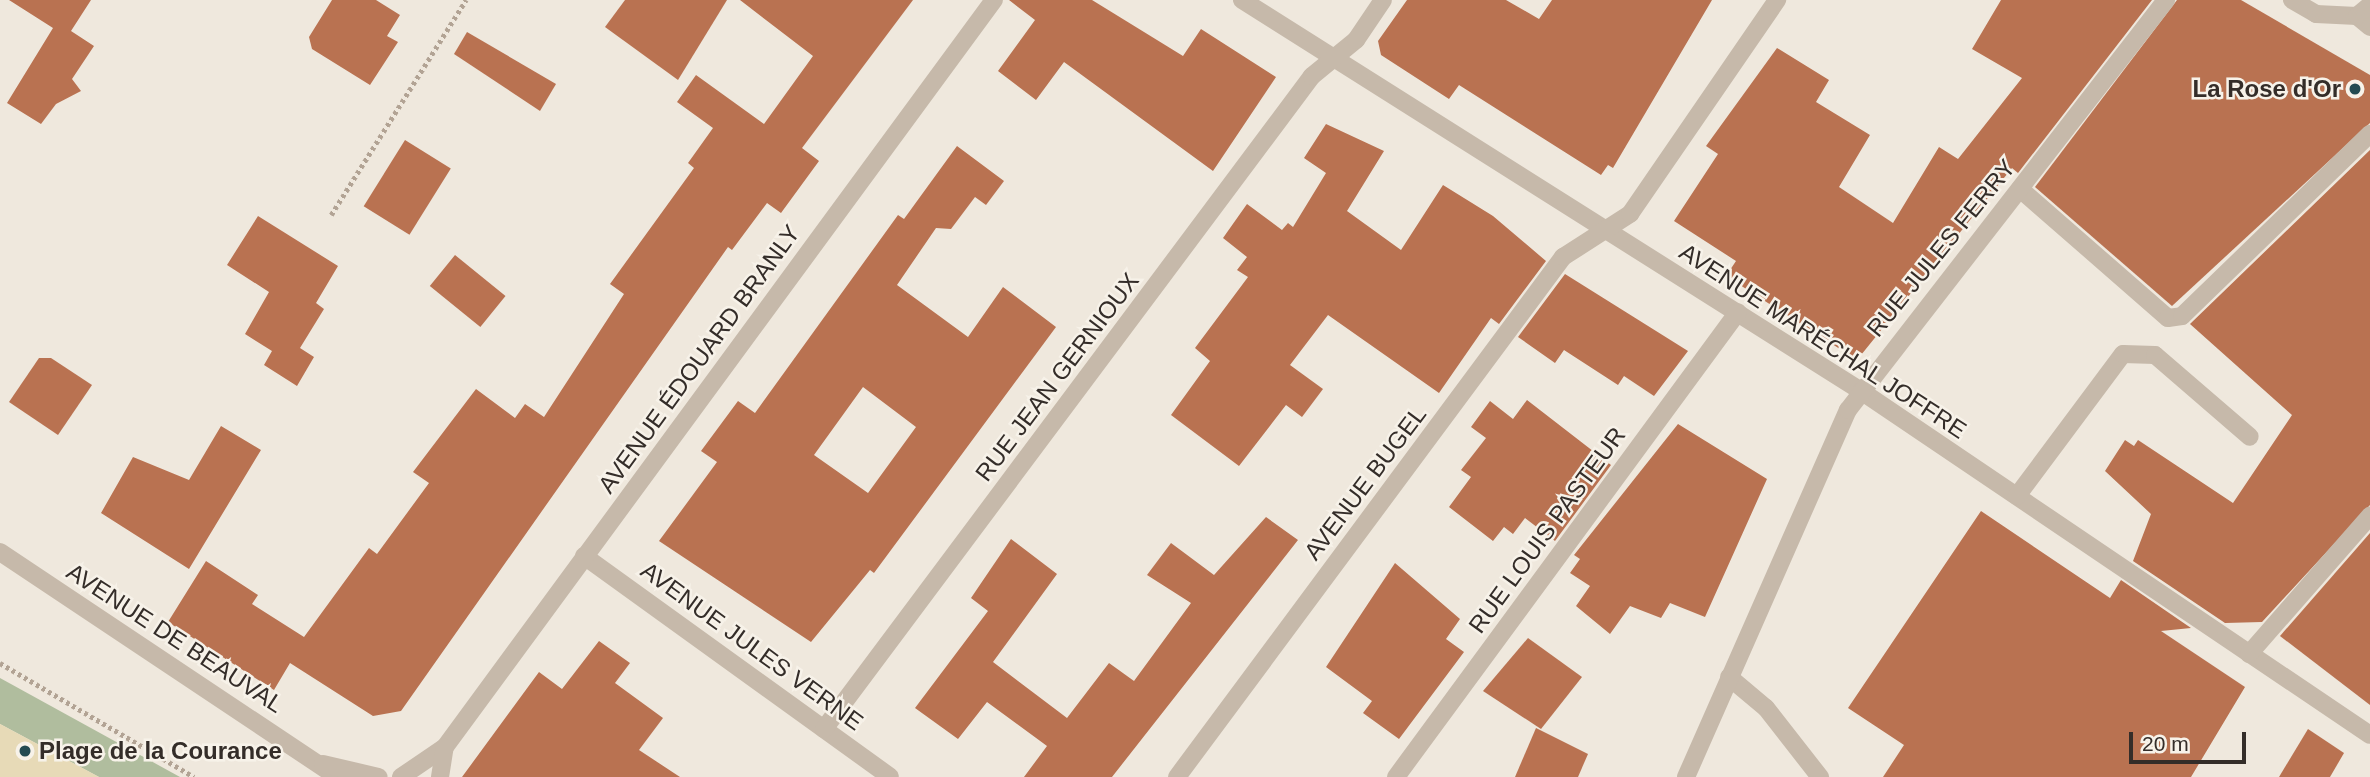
<!DOCTYPE html>
<meta charset="utf-8">
<style>
body{margin:0}
#map{position:relative;width:2370px;height:777px;overflow:hidden;background:#efe8dd;font-family:Helvetica,sans-serif}
div>[style]{position:absolute}
[style*='--x']{left:calc(var(--x)*1px);top:calc(var(--y)*1px);width:calc(var(--w)*1px);rotate:calc(var(--a)*1deg)}
.green>*{inset:0;background:#b0bd9e}
.sand>*{inset:0;background:#e7dab7}
.building>*{inset:0;background:#b97251;transform-origin:0 0}
.path>*{height:4.5px;margin-top:-2.25px;transform-origin:0;background:repeating-linear-gradient(90deg,#b2a394 0 3.5px,transparent 0 7px)}
.minor>*{height:18px;margin:-9px;padding:0 9px;transform-origin:9px;border-radius:9px;background:#c6b9aa}
.dots>*{width:19px;height:19px;translate:-50% -50%;box-sizing:border-box;border:4px solid #f7f2e9;border-radius:50%}
span{translate:-50% -50%;white-space:nowrap;text-align:center;line-height:1.15;-webkit-text-stroke:5px #f7f2e9;paint-order:stroke}
.poi-label{font-size:24px;color:#342d29;font-weight:700}
.right{translate:-100% -50%;text-align:right}
.left{translate:0 -50%;text-align:left}
.street-label{font-size:24px;color:#342d29}
.scale{position:absolute;left:2129px;top:732px;width:117px;height:32px;box-sizing:border-box;border:4px solid #342d29;border-top:0;padding-left:9px;font-size:21px;line-height:24px;white-space:nowrap;color:#342d29;-webkit-text-stroke:5px #f7f2e9;paint-order:stroke}
</style>
<div id="map">
<div class="green">
<i style="clip-path:polygon(0 678px,180px 777px,99px 777px,0 724px)"></i>
</div>
<div class="sand">
<i style="clip-path:polygon(0 724px,99px 777px,0 777px)"></i>
</div>
<div class="building">
<i style="clip-path:polygon(9px 0,91px 0,71px 31px,94px 46px,72px 79px,81px 91px,56px 104px,41px 124px,7px 103px,53px 28px)"></i>
<i style="clip-path:polygon(332px 0,376px 0,400px 15px,387px 36px,398px 42px,370px 85px,312px 49px,309px 37px)"></i>
<i style="clip-path:polygon(625px 0,727px 0,678px 80px,605px 27px)"></i>
<i style="clip-path:polygon(740px 0,913px 0,802px 148px,819px 161px,781px 213px,767px 203px,732px 250px,728px 247px,401px 711px,373px 716px,290px 663px,274px 690px,168px 622px,206px 561px,258px 595px,252px 604px,304px 637px,369px 548px,377px 554px,429px 483px,413px 472px,476px 389px,515px 418px,525px 404px,544px 417px,624px 294px,610px 284px,694px 168px,688px 163px,713px 128px,677px 102px,696px 75px,764px 124px,813px 56px)"></i>
<i style="clip-path:polygon(1009px 0,1092px 0,1183px 56px,1201px 29px,1276px 77px,1213px 171px,1064px 62px,1036px 100px,998px 71px,1035px 20px)"></i>
<i style="clip-path:polygon(1407px 0,1506px 0,1539px 19px,1552px 0,1712px 0,1613px 168px,1608px 165px,1601px 175px,1459px 85px,1449px 99px,1381px 55px,1378px 41px)"></i>
<i style="clip-path:polygon(2001px 0,2152px 0,2018px 173px,2012px 168px,1857px 360px,1726px 276px,1736px 261px,1674px 221px,1718px 154px,1706px 146px,1777px 48px,1829px 80px,1816px 102px,1870px 135px,1839px 187px,1893px 223px,1939px 147px,1958px 159px,2022px 78px,1972px 49px)"></i>
<i style="clip-path:polygon(2177px 0,2241px 0,2370px 75px,2370px 123px,2172px 306px,2035px 187px)"></i>
<i style="clip-path:polygon(467px 32px,556px 84px,540px 111px,454px 54px)"></i>
<i style="clip-path:polygon(1326px 124px,1384px 151px,1347px 211px,1401px 250px,1443px 185px,1493px 216px,1546px 261px,1499px 324px,1491px 318px,1439px 393px,1328px 315px,1290px 365px,1323px 389px,1302px 417px,1286px 405px,1239px 466px,1171px 415px,1210px 361px,1195px 348px,1248px 277px,1237px 270px,1247px 257px,1223px 238px,1247px 204px,1282px 230px,1288px 223px,1293px 227px,1326px 173px,1304px 158px)"></i>
<i style="left:405px;top:140px;width:54px;height:78px;rotate:32deg"></i>
<i style="clip-path:polygon(evenodd,957px 146px,1004px 181px,986px 205px,975px 197px,951px 229px,936px 228px,897px 285px,968px 337px,1003px 287px,1056px 327px,874px 573px,870px 570px,811px 642px,659px 541px,717px 462px,701px 451px,738px 401px,755px 413px,898px 215px,904px 219px,957px 146px,863px 387px,916px 427px,868px 493px,814px 455px,863px 387px)"></i>
<i style="clip-path:polygon(2370px 150px,2370px 505px,2262px 622px,2225px 623px,2133px 561px,2151px 514px,2105px 471px,2125px 440px,2134px 446px,2138px 440px,2233px 503px,2292px 415px,2190px 324px)"></i>
<i style="clip-path:polygon(258px 216px,338px 266px,316px 303px,324px 309px,300px 348px,314px 357px,297px 386px,264px 365px,272px 351px,245px 334px,269px 292px,227px 265px)"></i>
<i style="left:455px;top:255px;width:65px;height:40px;rotate:39deg"></i>
<i style="clip-path:polygon(1565px 274px,1688px 351px,1654px 396px,1624px 376px,1618px 385px,1564px 350px,1555px 363px,1518px 337px)"></i>
<i style="clip-path:polygon(39px 358px,51px 358px,92px 385px,58px 435px,9px 402px)"></i>
<i style="clip-path:polygon(1527px 400px,1611px 465px,1555px 541px,1525px 518px,1513px 534px,1504px 527px,1493px 541px,1449px 507px,1471px 477px,1461px 470px,1486px 438px,1471px 427px,1490px 401px,1513px 419px)"></i>
<i style="clip-path:polygon(1678px 424px,1767px 479px,1705px 617px,1670px 603px,1661px 618px,1630px 606px,1610px 634px,1576px 606px,1590px 586px,1570px 573px,1580px 559px,1574px 555px)"></i>
<i style="clip-path:polygon(221px 426px,261px 450px,189px 569px,101px 513px,133px 457px,189px 480px)"></i>
<i style="clip-path:polygon(1981px 511px,2110px 598px,2121px 580px,2191px 628px,2161px 631px,2245px 687px,2191px 777px,1883px 777px,1904px 745px,1848px 708px)"></i>
<i style="clip-path:polygon(1266px 517px,1298px 540px,1112px 777px,1024px 777px,1047px 746px,987px 702px,958px 739px,915px 708px,988px 611px,971px 598px,1011px 539px,1057px 574px,993px 662px,1067px 718px,1109px 663px,1134px 681px,1191px 603px,1147px 575px,1171px 543px,1214px 575px)"></i>
<i style="clip-path:polygon(2370px 533px,2370px 705px,2280px 636px)"></i>
<i style="clip-path:polygon(1395px 563px,1460px 619px,1446px 639px,1464px 652px,1399px 739px,1363px 713px,1372px 701px,1326px 667px)"></i>
<i style="clip-path:polygon(1528px 638px,1582px 677px,1541px 729px,1483px 691px)"></i>
<i style="clip-path:polygon(599px 641px,630px 663px,615px 683px,663px 718px,639px 750px,680px 777px,462px 777px,539px 672px,562px 689px)"></i>
<i style="clip-path:polygon(1536px 728px,1588px 754px,1578px 777px,1515px 777px)"></i>
<i style="clip-path:polygon(2308px 729px,2344px 753px,2330px 777px,2279px 777px)"></i>
</div>
<div class="path">
<i style="--x:331;--y:215;--w:254;--a:-57.9"></i>
<i style="--x:0;--y:663;--w:225;--a:30.4"></i>
</div>
<div class="minor">
<i style="--x:1242;--y:0;--w:732;--a:32.28"></i>
<i style="--x:1861;--y:391;--w:614;--a:34.05"></i>
<i style="--x:2292;--y:0;--w:28;--a:30"></i>
<i style="--x:2316;--y:14;--w:41;--a:2.8"></i>
<i style="--x:2357;--y:16;--w:17;--a:40"></i>
<i style="--x:2357;--y:16;--w:17;--a:-40"></i>
<i style="--x:2020;--y:189;--w:196;--a:41.1"></i>
<i style="--x:2168;--y:318;--w:14;--a:-8"></i>
<i style="--x:2182;--y:316;--w:262;--a:-44.1"></i>
<i style="--x:2017;--y:496;--w:177;--a:-53.3"></i>
<i style="--x:2123;--y:354;--w:32;--a:2"></i>
<i style="--x:2155;--y:355;--w:125;--a:40.8"></i>
<i style="--x:0;--y:552;--w:405;--a:33.7"></i>
<i style="--x:584;--y:556;--w:377;--a:35.8"></i>
<i style="--x:2249;--y:654;--w:184;--a:-48.8"></i>
<i style="--x:1729;--y:677;--w:48;--a:40"></i>
<i style="--x:1766;--y:708;--w:88;--a:52"></i>
<i style="--x:824;--y:729;--w:815;--a:-53.23"></i>
<i style="--x:1312;--y:76;--w:57;--a:-39.3"></i>
<i style="--x:1356;--y:40;--w:48;--a:-56"></i>
<i style="--x:323;--y:764;--w:57;--a:13.1"></i>
<i style="--x:401;--y:777;--w:53;--a:-34.3"></i>
<i style="--x:445;--y:747;--w:927;--a:-53.69"></i>
<i style="--x:440;--y:777;--w:30;--a:-81"></i>
<i style="--x:1177;--y:777;--w:648;--a:-53.41"></i>
<i style="--x:1563;--y:257;--w:80;--a:-32.7"></i>
<i style="--x:1630;--y:214;--w:260;--a:-55.5"></i>
<i style="--x:1396;--y:777;--w:577;--a:-53.67"></i>
<i style="--x:1686;--y:777;--w:401;--a:-66.2"></i>
<i style="--x:1848;--y:410;--w:519;--a:-52.2"></i>
</div>
<div class="dots">
<i style="left:2355px;top:89px;background:#234b52"></i>
<i style="left:25px;top:751px;background:#234b52"></i>
</div>
<div class="poi-label">
<span class="right" style="left:2341px;top:89px">La Rose d'Or</span>
<span class="left" style="left:39px;top:751px">Plage de la Courance</span>
</div>
<div class="street-label">
<span style="left:1941px;top:248px;rotate:-51deg">RUE JULES FERRY</span>
<span style="left:1823px;top:341px;rotate:33deg">AVENUE MARÉCHAL JOFFRE</span>
<span style="left:699px;top:359px;rotate:-54deg">AVENUE ÉDOUARD BRANLY</span>
<span style="left:1057px;top:377px;rotate:-53deg">RUE JEAN GERNIOUX</span>
<span style="left:1365px;top:483px;rotate:-53deg">AVENUE BUGEL</span>
<span style="left:1547px;top:530px;rotate:-54deg">RUE LOUIS PASTEUR</span>
<span style="left:175px;top:638px;rotate:33deg">AVENUE DE BEAUVAL</span>
<span style="left:752px;top:646px;rotate:36deg">AVENUE JULES VERNE</span>
</div>
<div class="scale">20 m</div>
</div>
